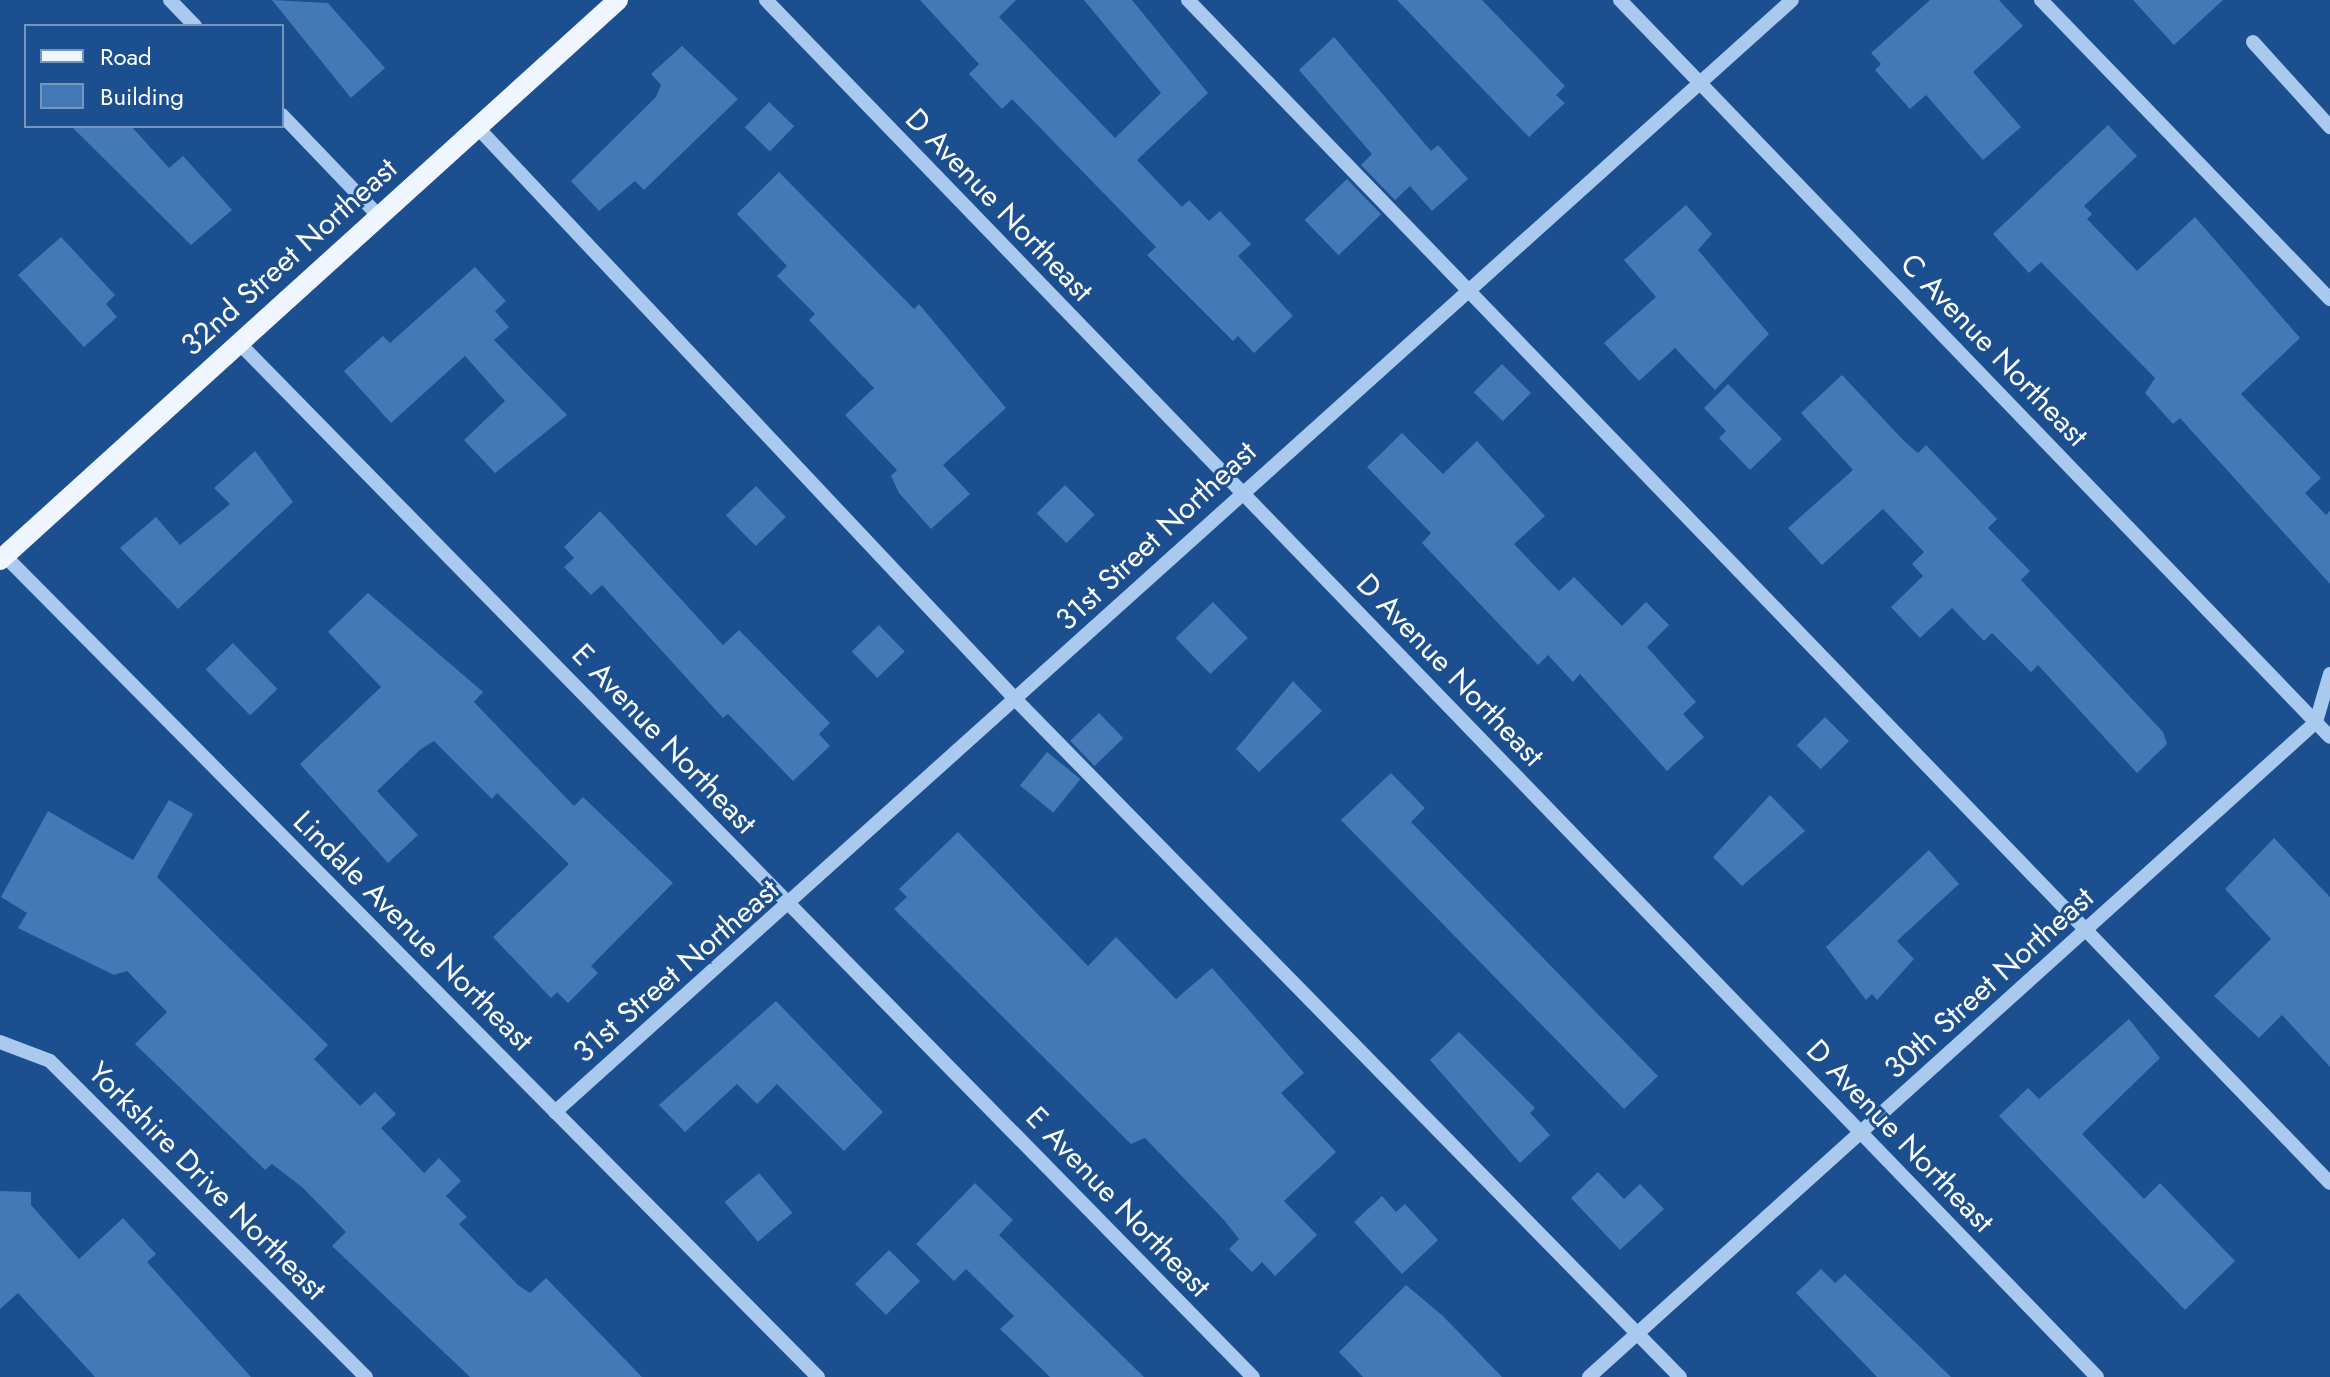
<!DOCTYPE html>
<style>
body{margin:0}
#map{position:relative;width:2330px;height:1377px;overflow:hidden;background:#1b4f8f;font-family:Jost,sans-serif}
div>[style]{position:absolute}
[style*='--x']{left:calc(var(--x)*1px);top:calc(var(--y)*1px);width:calc(var(--w)*1px);rotate:calc(var(--a)*1deg)}
.building>*{inset:0;background:#4478b7;transform-origin:0 0}
.minor>*{height:14px;margin:-7px;padding:0 7px;transform-origin:7px;border-radius:7px;background:#a9c9ee}
.major>*{height:20px;margin:-10px;padding:0 10px;transform-origin:10px;border-radius:10px;background:#f0f6ff}
span{translate:-50% -50%;white-space:nowrap;text-align:center;line-height:1.15;-webkit-text-stroke:6px #1b4f8f;paint-order:stroke}
.street-label{font-size:30px;color:#fff}
.legend{position:absolute;left:24px;top:24px;width:260px;height:104px;box-sizing:border-box;background:#1b4f8f;border:2px solid #7695bc;margin:0;padding:10px 14px;list-style:none;font-size:24px;color:#fff}
.legend li{display:flex;align-items:center;gap:16px;height:40px}
.legend b{width:40px;border:2px solid #7695bc}
</style>
<div id="map">
<div class="building">
<i style="clip-path:polygon(272px 0,328px 3px,385px 68px,351px 98px)"></i>
<i style="clip-path:polygon(920px 0,1016px 0,999px 17px,1115px 138px,1161px 93px,1084px 0,1132px 0,1208px 93px,1137px 160px,1182px 207px,1189px 200px,1209px 221px,1220px 211px,1251px 244px,1238px 256px,1293px 316px,1254px 353px,1238px 336px,1233px 341px,1147px 255px,1156px 247px,1012px 99px,1002px 109px,969px 74px,979px 64px)"></i>
<i style="clip-path:polygon(1397px 0,1482px 0,1565px 86px,1556px 95px,1565px 103px,1529px 137px)"></i>
<i style="clip-path:polygon(1930px 0,1999px 0,2023px 26px,1973px 72px,2021px 127px,1983px 160px,1926px 95px,1910px 109px,1875px 70px,1881px 64px,1871px 53px)"></i>
<i style="clip-path:polygon(2133px 0,2223px 0,2174px 45px)"></i>
<i style="clip-path:polygon(1334px 37px,1431px 151px,1438px 145px,1468px 179px,1432px 211px,1410px 186px,1395px 200px,1361px 165px,1372px 154px,1299px 70px)"></i>
<i style="clip-path:polygon(682px 46px,738px 99px,644px 190px,635px 181px,599px 211px,571px 181px,656px 97px,661px 85px,651px 74px)"></i>
<i style="left:769px;top:102px;width:35px;height:35px;rotate:44deg"></i>
<i style="clip-path:polygon(2108px 125px,2137px 156px,2084px 206px,2092px 214px,2087px 219px,2137px 271px,2195px 217px,2300px 338px,2241px 394px,2321px 478px,2305px 493px,2326px 515px,2330px 511px,2330px 584px,2180px 418px,2173px 424px,2145px 393px,2155px 378px,2041px 262px,2029px 273px,1993px 234px)"></i>
<i style="clip-path:polygon(71px 126px,131px 126px,169px 168px,183px 156px,232px 210px,191px 245px)"></i>
<i style="clip-path:polygon(779px 172px,914px 309px,919px 304px,1006px 408px,943px 465px,970px 494px,931px 529px,899px 493px,891px 476px,897px 470px,845px 415px,874px 388px,809px 320px,815px 314px,777px 276px,787px 266px,737px 214px)"></i>
<i style="left:1347px;top:179px;width:49px;height:59px;rotate:46deg"></i>
<i style="clip-path:polygon(1686px 205px,1712px 234px,1698px 250px,1769px 334px,1715px 390px,1675px 348px,1639px 381px,1604px 343px,1656px 297px,1624px 260px)"></i>
<i style="clip-path:polygon(61px 237px,115px 295px,106px 304px,117px 317px,84px 347px,18px 275px)"></i>
<i style="clip-path:polygon(475px 267px,506px 301px,495px 311px,509px 327px,494px 340px,567px 415px,495px 473px,464px 440px,505px 401px,465px 356px,391px 423px,344px 371px,383px 336px,390px 343px)"></i>
<i style="left:1502px;top:364px;width:41px;height:40px;rotate:45deg"></i>
<i style="clip-path:polygon(1842px 375px,1904px 441px,1918px 453px,1926px 445px,1997px 519px,1988px 528px,2030px 571px,2021px 580px,2163px 732px,2167px 744px,2137px 773px,2038px 665px,2031px 672px,1992px 633px,1984px 641px,1952px 608px,1920px 638px,1891px 607px,1923px 576px,1912px 564px,1924px 552px,1883px 509px,1822px 565px,1788px 528px,1853px 470px,1801px 413px)"></i>
<i style="clip-path:polygon(1728px 384px,1782px 439px,1750px 470px,1719px 438px,1726px 431px,1704px 408px)"></i>
<i style="clip-path:polygon(1402px 433px,1443px 474px,1477px 441px,1545px 516px,1514px 544px,1559px 591px,1574px 577px,1622px 626px,1646px 602px,1669px 625px,1647px 647px,1696px 702px,1683px 714px,1704px 737px,1667px 771px,1580px 674px,1573px 682px,1548px 655px,1538px 665px,1422px 543px,1431px 533px,1367px 467px)"></i>
<i style="clip-path:polygon(255px 451px,293px 502px,178px 609px,120px 548px,156px 517px,180px 545px,230px 504px,214px 488px)"></i>
<i style="left:1065px;top:485px;width:42px;height:40px;rotate:45deg"></i>
<i style="left:756px;top:486px;width:43px;height:42px;rotate:46deg"></i>
<i style="clip-path:polygon(600px 511px,723px 645px,739px 630px,830px 723px,819px 734px,830px 746px,793px 781px,728px 714px,723px 718px,602px 585px,591px 595px,564px 567px,574px 558px,564px 547px)"></i>
<i style="clip-path:polygon(368px 593px,483px 692px,474px 702px,574px 806px,583px 797px,673px 883px,591px 966px,598px 973px,568px 1003px,557px 992px,551px 998px,493px 937px,569px 864px,497px 793px,492px 799px,434px 741px,421px 749px,377px 791px,418px 835px,388px 863px,300px 764px,381px 687px,328px 632px)"></i>
<i style="left:1213px;top:602px;width:50px;height:52px;rotate:46deg"></i>
<i style="left:879px;top:625px;width:37px;height:38px;rotate:46deg"></i>
<i style="left:233px;top:643px;width:64px;height:38px;rotate:46deg"></i>
<i style="clip-path:polygon(1293px 681px,1322px 711px,1259px 772px,1236px 749px)"></i>
<i style="left:1099px;top:713px;width:35px;height:40px;rotate:46deg"></i>
<i style="left:1825px;top:717px;width:34px;height:40px;rotate:45deg"></i>
<i style="left:1047px;top:752px;width:43px;height:43px;rotate:39deg"></i>
<i style="clip-path:polygon(1391px 773px,1425px 808px,1411px 822px,1658px 1076px,1624px 1109px,1341px 820px)"></i>
<i style="clip-path:polygon(1770px 795px,1805px 831px,1742px 886px,1713px 857px)"></i>
<i style="clip-path:polygon(169px 800px,193px 814px,157px 877px,328px 1045px,314px 1059px,360px 1106px,375px 1092px,396px 1114px,381px 1128px,424px 1173px,439px 1158px,461px 1181px,446px 1196px,467px 1217px,459px 1224px,518px 1285px,530px 1293px,546px 1278px,642px 1377px,470px 1377px,332px 1246px,346px 1232px,302px 1187px,272px 1164px,265px 1170px,135px 1044px,167px 1012px,127px 971px,114px 975px,18px 928px,27px 913px,1px 897px,48px 811px,133px 860px)"></i>
<i style="clip-path:polygon(958px 832px,1088px 966px,1116px 937px,1176px 999px,1212px 968px,1304px 1073px,1281px 1093px,1336px 1152px,1284px 1201px,1317px 1235px,1275px 1276px,1262px 1262px,1252px 1272px,1229px 1249px,1239px 1239px,1224px 1220px,1145px 1138px,1131px 1144px,894px 909px,907px 897px,899px 889px)"></i>
<i style="clip-path:polygon(2274px 838px,2330px 897px,2330px 1067px,2282px 1015px,2259px 1038px,2214px 996px,2271px 939px,2225px 889px)"></i>
<i style="clip-path:polygon(1929px 850px,1959px 884px,1897px 941px,1914px 959px,1877px 1000px,1872px 994px,1866px 1000px,1826px 947px)"></i>
<i style="clip-path:polygon(776px 1001px,883px 1112px,844px 1151px,777px 1084px,757px 1104px,737px 1084px,685px 1132px,659px 1105px)"></i>
<i style="clip-path:polygon(2129px 1019px,2160px 1058px,2082px 1134px,2144px 1199px,2160px 1183px,2235px 1261px,2185px 1310px,1999px 1116px,2028px 1088px,2039px 1099px)"></i>
<i style="clip-path:polygon(1459px 1032px,1535px 1108px,1530px 1113px,1550px 1135px,1520px 1163px,1430px 1060px)"></i>
<i style="clip-path:polygon(1598px 1172px,1624px 1199px,1640px 1184px,1664px 1209px,1620px 1250px,1571px 1198px)"></i>
<i style="left:759px;top:1173px;width:52px;height:45px;rotate:50deg"></i>
<i style="clip-path:polygon(975px 1183px,1013px 1220px,999px 1235px,1144px 1377px,1050px 1377px,1000px 1329px,1014px 1316px,966px 1269px,954px 1281px,916px 1244px)"></i>
<i style="clip-path:polygon(0 1191px,31px 1192px,31px 1205px,79px 1259px,123px 1218px,156px 1254px,147px 1262px,251px 1377px,95px 1377px,18px 1293px,0 1309px)"></i>
<i style="clip-path:polygon(1382px 1196px,1396px 1212px,1405px 1204px,1438px 1240px,1402px 1274px,1354px 1222px)"></i>
<i style="left:889px;top:1250px;width:44px;height:48px;rotate:45deg"></i>
<i style="clip-path:polygon(1821px 1269px,1835px 1283px,1845px 1274px,1951px 1377px,1877px 1377px,1796px 1293px)"></i>
<i style="clip-path:polygon(1406px 1285px,1443px 1316px,1502px 1377px,1363px 1377px,1339px 1352px)"></i>
</div>
<div class="minor">
<i style="--x:170;--y:0;--w:36;--a:46"></i>
<i style="--x:766;--y:0;--w:1915;--a:45.97"></i>
<i style="--x:1188;--y:0;--w:1644;--a:46.01"></i>
<i style="--x:1620;--y:0;--w:1023;--a:46.07"></i>
<i style="--x:2041;--y:0;--w:416;--a:46"></i>
<i style="--x:2253;--y:42;--w:115;--a:47.8"></i>
<i style="--x:282;--y:115;--w:140;--a:46.2"></i>
<i style="--x:478;--y:128;--w:787;--a:46.75"></i>
<i style="--x:1017;--y:701;--w:947;--a:45.56"></i>
<i style="--x:239;--y:343;--w:1448;--a:45.56"></i>
<i style="--x:4;--y:555;--w:1157;--a:45.28"></i>
<i style="--x:0;--y:1042;--w:53;--a:20.8"></i>
<i style="--x:50;--y:1061;--w:447;--a:45"></i>
<i style="--x:555;--y:1112;--w:1663;--a:-41.95"></i>
<i style="--x:1589;--y:1377;--w:979;--a:-42.02"></i>
<i style="--x:2316;--y:722;--w:50;--a:-73.7"></i>
</div>
<div class="major">
<i style="--x:0;--y:560;--w:834;--a:-42.18"></i>
</div>
<div class="street-label">
<span style="left:999px;top:205px;rotate:46deg">D Avenue Northeast</span>
<span style="left:289px;top:257px;rotate:-42deg">32nd Street Northeast</span>
<span style="left:1994px;top:350px;rotate:46deg">C Avenue Northeast</span>
<span style="left:1156px;top:536px;rotate:-43deg">31st Street Northeast</span>
<span style="left:1450px;top:670px;rotate:46deg">D Avenue Northeast</span>
<span style="left:664px;top:739px;rotate:46deg">E Avenue Northeast</span>
<span style="left:413px;top:931px;rotate:45deg">Lindale Avenue Northeast</span>
<span style="left:676px;top:971px;rotate:-41deg">31st Street Northeast</span>
<span style="left:1989px;top:983px;rotate:-42deg">30th Street Northeast</span>
<span style="left:1900px;top:1136px;rotate:46deg">D Avenue Northeast</span>
<span style="left:207px;top:1181px;rotate:45deg">Yorkshire Drive Northeast</span>
<span style="left:1118px;top:1202px;rotate:46deg">E Avenue Northeast</span>
</div>
<ul class="legend">
<li><b style="height:10px;background:#f0f6ff"></b>Road</li>
<li><b style="height:22px;background:#4478b7"></b>Building</li>
</ul>
</div>
